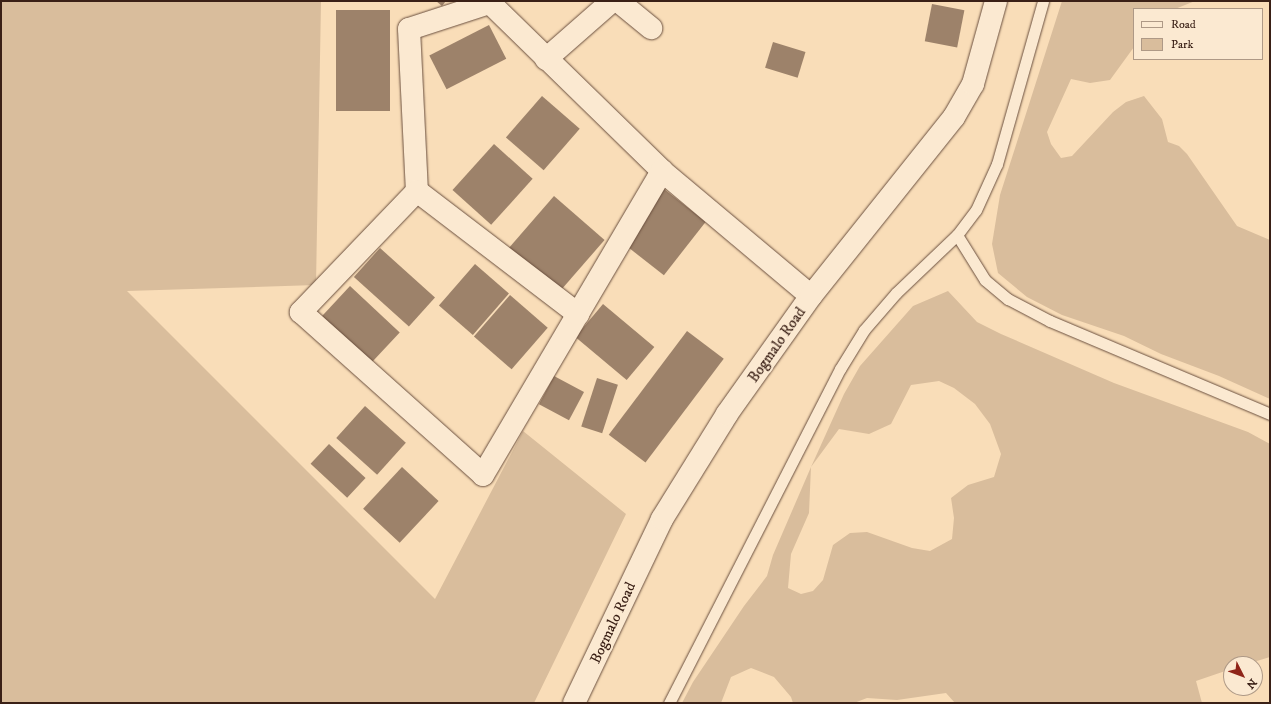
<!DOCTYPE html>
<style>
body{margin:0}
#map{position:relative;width:1271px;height:704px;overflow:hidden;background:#f9ddb8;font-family:"IM FELL DW Pica",serif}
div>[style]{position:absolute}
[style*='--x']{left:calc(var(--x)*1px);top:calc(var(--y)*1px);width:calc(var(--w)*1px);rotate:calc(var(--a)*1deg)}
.green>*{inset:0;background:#d9bd9c}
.building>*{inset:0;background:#9d826a;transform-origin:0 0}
.roads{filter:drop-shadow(0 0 1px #6a4f3e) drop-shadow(0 0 1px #6a4f3e)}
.service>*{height:11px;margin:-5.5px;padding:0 5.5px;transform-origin:5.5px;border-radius:5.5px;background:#fbe9d1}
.minor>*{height:22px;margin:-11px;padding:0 11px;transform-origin:11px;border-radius:11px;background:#fbe9d1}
.tertiary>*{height:22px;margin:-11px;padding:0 11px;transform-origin:11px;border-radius:11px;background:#fbe9d1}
span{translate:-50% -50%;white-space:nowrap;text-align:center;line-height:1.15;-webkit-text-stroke:4px #fbe9d1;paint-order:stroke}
.street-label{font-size:15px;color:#3a2016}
.frame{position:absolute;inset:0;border:2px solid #3a2016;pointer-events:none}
.legend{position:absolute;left:1133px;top:8px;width:130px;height:52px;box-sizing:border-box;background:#fbe9d1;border:1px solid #ae9986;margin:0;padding:5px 7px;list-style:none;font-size:12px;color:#3a2016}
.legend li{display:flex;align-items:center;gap:8px;height:20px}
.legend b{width:20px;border:1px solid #ae9986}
.north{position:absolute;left:1223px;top:656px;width:40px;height:40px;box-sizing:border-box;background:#fbe9d1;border:1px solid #ae9986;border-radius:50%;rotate:132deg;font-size:11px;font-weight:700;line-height:16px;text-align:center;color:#3a2016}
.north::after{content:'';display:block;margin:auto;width:14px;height:18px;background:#8f2418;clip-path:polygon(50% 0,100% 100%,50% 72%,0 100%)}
</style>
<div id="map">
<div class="green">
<i style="clip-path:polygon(1px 1px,321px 1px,316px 285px,127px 291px,435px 599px,523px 431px,626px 514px,534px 703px,1px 703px)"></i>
<i style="clip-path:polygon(1062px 1px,1195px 1px,1175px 9px,1134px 9px,1134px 47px,1110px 80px,1090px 83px,1071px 79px,1047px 132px,1051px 144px,1061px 158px,1072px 156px,1113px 112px,1126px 102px,1144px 96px,1162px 119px,1168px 142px,1179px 146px,1187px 154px,1237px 226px,1270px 240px,1270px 399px,1219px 376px,1161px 354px,1124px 336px,1062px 315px,1027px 297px,998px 273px,992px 244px,1000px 195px)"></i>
<i style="clip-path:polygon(evenodd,948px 291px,977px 322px,1001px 334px,1114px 383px,1248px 432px,1270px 444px,1270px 657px,1247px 664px,1231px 664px,1231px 669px,1196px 681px,1202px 703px,955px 703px,946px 693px,897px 700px,867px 698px,854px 703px,793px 703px,791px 697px,774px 677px,751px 668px,731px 677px,721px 703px,682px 703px,693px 682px,744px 606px,767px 576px,773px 555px,811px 467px,844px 394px,860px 366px,913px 306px,948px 291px,939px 381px,954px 388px,975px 404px,990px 424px,1001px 454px,994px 477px,968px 485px,951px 498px,954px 518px,952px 539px,930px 551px,912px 548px,867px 532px,850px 533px,833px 545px,823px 580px,813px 591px,801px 594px,788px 588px,791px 554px,809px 513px,811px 467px,839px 429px,869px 434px,891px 424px,911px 385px,939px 381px)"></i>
</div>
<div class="building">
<i style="clip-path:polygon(436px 1px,446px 1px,442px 6px)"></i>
<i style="left:932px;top:4px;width:33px;height:38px;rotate:11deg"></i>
<i style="left:336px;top:10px;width:54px;height:101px"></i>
<i style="left:489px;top:25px;width:38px;height:67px;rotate:63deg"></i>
<i style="left:773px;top:42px;width:34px;height:27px;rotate:17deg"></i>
<i style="left:542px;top:96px;width:50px;height:55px;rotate:41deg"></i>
<i style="left:494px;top:144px;width:52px;height:62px;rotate:42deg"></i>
<i style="left:664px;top:189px;width:53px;height:68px;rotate:38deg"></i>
<i style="left:554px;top:196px;width:67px;height:72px;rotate:41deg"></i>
<i style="left:380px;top:248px;width:74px;height:39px;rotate:42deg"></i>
<i style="left:475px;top:264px;width:45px;height:55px;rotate:41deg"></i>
<i style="left:350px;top:286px;width:68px;height:45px;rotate:43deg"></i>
<i style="left:510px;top:295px;width:50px;height:55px;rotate:41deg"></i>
<i style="left:603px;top:304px;width:67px;height:43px;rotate:40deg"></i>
<i style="left:687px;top:331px;width:46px;height:130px;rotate:37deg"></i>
<i style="left:554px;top:376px;width:34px;height:32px;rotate:28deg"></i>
<i style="left:597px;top:378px;width:22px;height:51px;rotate:18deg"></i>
<i style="left:365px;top:406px;width:55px;height:43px;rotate:42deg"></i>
<i style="left:329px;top:444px;width:50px;height:27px;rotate:43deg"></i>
<i style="left:402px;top:467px;width:50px;height:57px;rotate:43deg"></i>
</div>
<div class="roads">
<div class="service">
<i style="--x:957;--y:235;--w:53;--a:58.1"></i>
<i style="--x:985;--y:280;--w:30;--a:40"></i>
<i style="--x:1008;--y:299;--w:47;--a:27.6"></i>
<i style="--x:1050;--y:321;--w:239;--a:22.9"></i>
<i style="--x:669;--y:703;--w:375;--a:-62.9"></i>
<i style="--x:840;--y:369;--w:46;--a:-58.4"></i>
<i style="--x:864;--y:330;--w:49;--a:-49.1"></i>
<i style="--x:896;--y:293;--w:84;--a:-43.6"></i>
<i style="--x:957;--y:235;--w:31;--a:-53"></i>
<i style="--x:976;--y:210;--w:51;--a:-65.5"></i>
<i style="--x:997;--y:164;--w:169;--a:-74.2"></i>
</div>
<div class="minor">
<i style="--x:488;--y:1;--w:243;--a:44.3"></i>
<i style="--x:662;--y:171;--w:194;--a:40"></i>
<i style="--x:618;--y:1;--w:43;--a:39.3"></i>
<i style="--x:489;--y:3;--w:84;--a:162"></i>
<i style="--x:409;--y:29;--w:162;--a:87.2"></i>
<i style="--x:417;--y:191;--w:168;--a:133.8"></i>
<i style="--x:301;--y:312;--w:244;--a:41.8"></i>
<i style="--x:483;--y:475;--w:353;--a:-59.5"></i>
<i style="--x:546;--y:59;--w:88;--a:-41.3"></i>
<i style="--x:417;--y:191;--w:203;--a:37.4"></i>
</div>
<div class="tertiary">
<i style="--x:574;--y:703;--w:204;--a:-64.4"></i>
<i style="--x:662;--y:519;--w:123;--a:-58.2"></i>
<i style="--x:727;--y:414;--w:145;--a:-54.6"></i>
<i style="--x:811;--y:296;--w:229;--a:-51.4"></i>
<i style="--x:954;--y:117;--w:38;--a:-60"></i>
<i style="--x:973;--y:84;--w:86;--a:-74.5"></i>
</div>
</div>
<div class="street-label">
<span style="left:777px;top:345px;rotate:-55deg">Bogmalo Road</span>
<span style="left:613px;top:623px;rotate:-65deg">Bogmalo Road</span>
</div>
<div class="frame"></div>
<ul class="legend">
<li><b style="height:5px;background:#fbe9d1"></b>Road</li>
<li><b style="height:11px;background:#d9bd9c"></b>Park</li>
</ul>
<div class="north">N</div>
</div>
